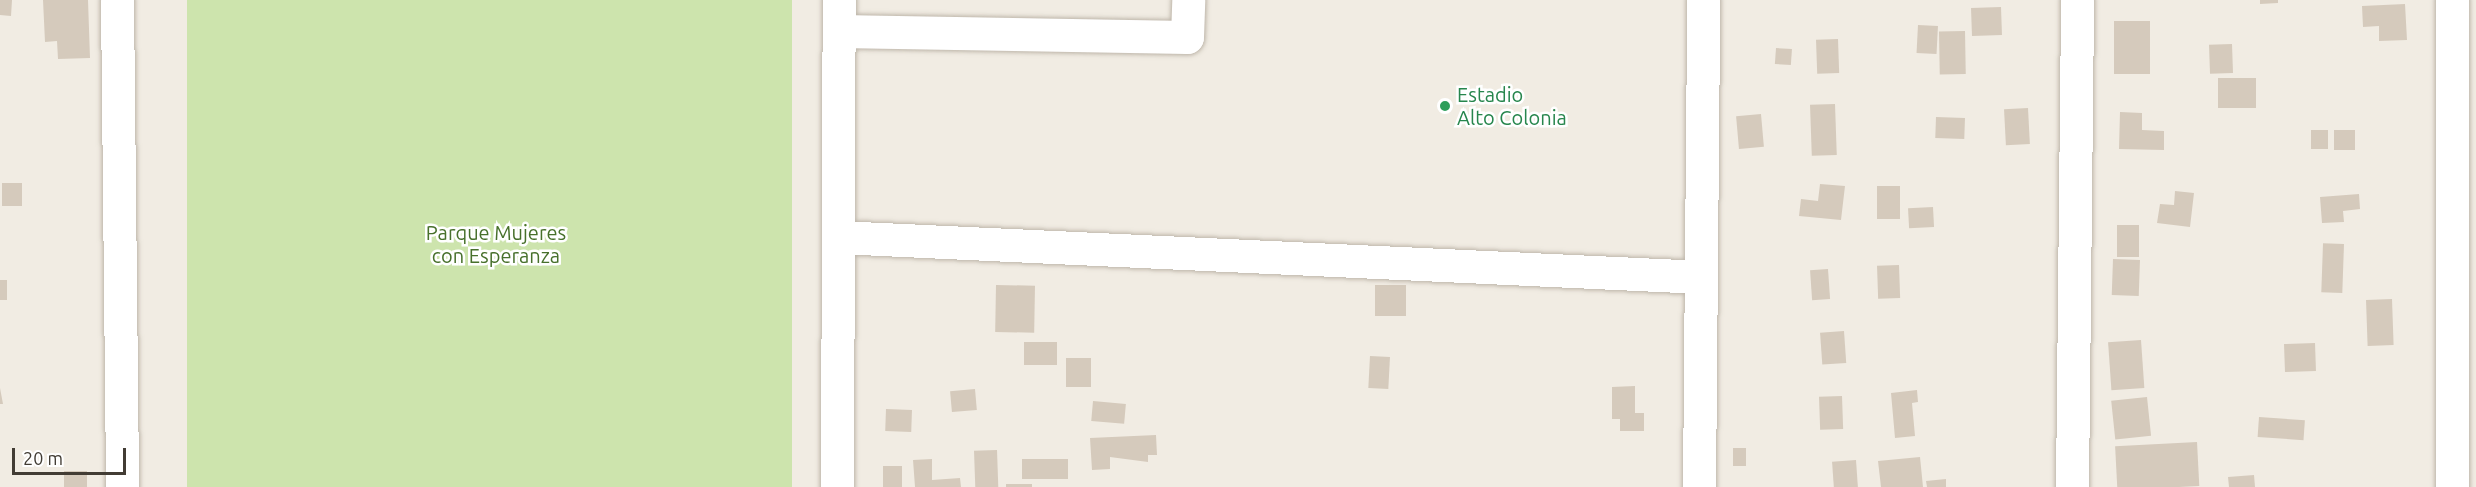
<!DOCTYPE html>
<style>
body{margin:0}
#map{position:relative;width:2476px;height:487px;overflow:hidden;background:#f1ece3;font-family:Ubuntu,sans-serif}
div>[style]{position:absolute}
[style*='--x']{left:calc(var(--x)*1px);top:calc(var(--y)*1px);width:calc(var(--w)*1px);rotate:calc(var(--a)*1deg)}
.green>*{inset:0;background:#cde4ad;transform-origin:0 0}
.building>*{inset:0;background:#d5cabc;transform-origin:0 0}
.roads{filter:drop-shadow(0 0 2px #beb6aa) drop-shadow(0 0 2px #beb6aa)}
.street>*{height:33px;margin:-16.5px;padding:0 16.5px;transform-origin:16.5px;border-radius:16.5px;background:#fff}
.dots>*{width:16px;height:16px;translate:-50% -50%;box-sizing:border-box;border:3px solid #fff;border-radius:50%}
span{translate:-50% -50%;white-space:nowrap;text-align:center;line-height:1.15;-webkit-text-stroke:5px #fff;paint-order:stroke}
.leisure-label{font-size:20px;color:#27864d}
.left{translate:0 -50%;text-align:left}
.park-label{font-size:20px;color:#47702b}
.scale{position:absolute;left:12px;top:448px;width:114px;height:27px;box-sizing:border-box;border:3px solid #423c34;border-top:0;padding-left:8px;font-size:18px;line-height:21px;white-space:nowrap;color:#423c34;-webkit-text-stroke:4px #fff;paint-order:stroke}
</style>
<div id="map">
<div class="green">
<i style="left:187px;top:0;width:605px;height:487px"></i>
</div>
<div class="building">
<i style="clip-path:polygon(0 0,12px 0,11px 16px,0 15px)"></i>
<i style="clip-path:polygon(43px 0,88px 0,90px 58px,58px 59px,57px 41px,45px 42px)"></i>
<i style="clip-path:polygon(2260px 0,2278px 0,2278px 3px,2260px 4px)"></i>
<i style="clip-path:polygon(2405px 4px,2407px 40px,2379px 41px,2379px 26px,2363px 27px,2362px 6px)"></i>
<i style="left:2001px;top:7px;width:28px;height:30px;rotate:88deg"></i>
<i style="left:2114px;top:21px;width:36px;height:53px"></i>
<i style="left:1918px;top:25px;width:20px;height:28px;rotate:3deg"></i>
<i style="left:1965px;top:31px;width:43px;height:26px;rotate:89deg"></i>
<i style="left:1838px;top:39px;width:34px;height:22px;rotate:88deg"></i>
<i style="left:2232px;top:44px;width:29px;height:23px;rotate:88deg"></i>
<i style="left:1776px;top:48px;width:16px;height:16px;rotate:4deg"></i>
<i style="left:2218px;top:78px;width:38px;height:30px"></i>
<i style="left:1835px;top:104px;width:51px;height:25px;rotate:88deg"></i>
<i style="left:2028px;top:108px;width:36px;height:24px;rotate:87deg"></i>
<i style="clip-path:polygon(2120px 112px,2142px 113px,2142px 130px,2164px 131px,2164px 150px,2119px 149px)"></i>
<i style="left:1761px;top:114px;width:33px;height:25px;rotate:85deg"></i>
<i style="left:1936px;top:117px;width:29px;height:21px;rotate:2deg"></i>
<i style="left:2328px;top:130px;width:19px;height:17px;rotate:90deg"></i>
<i style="left:2334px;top:130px;width:21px;height:20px"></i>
<i style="left:2px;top:183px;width:20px;height:23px"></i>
<i style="clip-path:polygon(1820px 184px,1845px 186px,1841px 220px,1799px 216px,1801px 199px,1818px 201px)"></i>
<i style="left:1877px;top:186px;width:23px;height:33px"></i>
<i style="clip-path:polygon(2175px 191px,2194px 193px,2190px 227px,2157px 223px,2160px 204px,2174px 205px)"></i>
<i style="clip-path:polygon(2359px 194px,2360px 209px,2343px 211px,2344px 222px,2322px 223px,2320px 197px)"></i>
<i style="left:1933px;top:207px;width:20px;height:25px;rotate:87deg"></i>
<i style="left:2117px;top:225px;width:22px;height:32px"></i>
<i style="left:2344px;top:244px;width:49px;height:21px;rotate:92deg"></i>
<i style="left:2113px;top:259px;width:27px;height:36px;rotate:2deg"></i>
<i style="left:1899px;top:265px;width:33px;height:22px;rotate:88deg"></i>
<i style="left:1828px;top:269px;width:30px;height:18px;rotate:86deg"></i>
<i style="left:0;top:280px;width:7px;height:20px"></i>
<i style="left:996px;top:285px;width:39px;height:47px;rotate:1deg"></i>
<i style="left:1375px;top:285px;width:31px;height:31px"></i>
<i style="left:2392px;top:299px;width:46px;height:26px;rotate:88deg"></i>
<i style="left:1844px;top:331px;width:32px;height:24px;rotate:86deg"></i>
<i style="left:2141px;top:340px;width:48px;height:33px;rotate:86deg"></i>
<i style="left:1024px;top:342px;width:33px;height:23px"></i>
<i style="left:2315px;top:343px;width:28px;height:31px;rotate:88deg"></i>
<i style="left:1370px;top:356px;width:20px;height:32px;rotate:3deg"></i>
<i style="left:1066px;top:358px;width:25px;height:29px"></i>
<i style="clip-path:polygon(1635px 386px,1635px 413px,1644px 413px,1644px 431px,1620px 431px,1620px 419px,1612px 419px,1612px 387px)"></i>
<i style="clip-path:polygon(0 388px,3px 404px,0 404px)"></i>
<i style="left:975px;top:389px;width:21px;height:25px;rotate:85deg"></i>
<i style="clip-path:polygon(1917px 390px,1918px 402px,1912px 403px,1915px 436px,1895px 438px,1891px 393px)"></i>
<i style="left:1842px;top:396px;width:33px;height:23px;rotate:88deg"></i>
<i style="left:2147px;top:397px;width:39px;height:36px;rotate:84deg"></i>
<i style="left:1093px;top:401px;width:33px;height:20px;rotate:5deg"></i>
<i style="left:886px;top:409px;width:26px;height:22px;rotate:2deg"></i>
<i style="left:2259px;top:417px;width:46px;height:20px;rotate:4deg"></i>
<i style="clip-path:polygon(1156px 435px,1157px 455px,1148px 455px,1148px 462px,1110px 457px,1110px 469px,1092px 470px,1090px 438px)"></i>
<i style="left:2197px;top:442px;width:44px;height:82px;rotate:87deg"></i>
<i style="left:1733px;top:448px;width:13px;height:18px"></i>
<i style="left:997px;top:450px;width:37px;height:23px;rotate:88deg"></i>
<i style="clip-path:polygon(1920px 457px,1923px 487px,1881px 487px,1878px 461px)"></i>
<i style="clip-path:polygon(932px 459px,932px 480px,960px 478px,961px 487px,915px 487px,913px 460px)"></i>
<i style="left:1068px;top:459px;width:20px;height:46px;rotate:90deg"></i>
<i style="left:1856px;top:460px;width:27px;height:24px;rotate:86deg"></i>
<i style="left:883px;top:466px;width:19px;height:21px"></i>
<i style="left:64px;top:471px;width:23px;height:16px"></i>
<i style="clip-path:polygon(2254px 475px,2255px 487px,2229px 487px,2228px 477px)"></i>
<i style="clip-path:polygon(1946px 479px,1946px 487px,1927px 487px,1926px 481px)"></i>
<i style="left:1006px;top:484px;width:26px;height:3px"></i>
</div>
<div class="roads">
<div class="street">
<i style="--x:117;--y:0;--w:487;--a:89.4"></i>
<i style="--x:2452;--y:0;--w:487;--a:90"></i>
<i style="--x:839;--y:31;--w:348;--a:1"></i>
<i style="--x:1187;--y:37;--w:37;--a:-88"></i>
<i style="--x:838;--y:237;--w:864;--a:2.65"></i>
<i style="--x:837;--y:487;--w:487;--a:-89.8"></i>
<i style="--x:1699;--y:487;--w:487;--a:-89.5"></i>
<i style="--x:2072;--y:487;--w:487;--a:-89.4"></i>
</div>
</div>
<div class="dots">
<i style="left:1445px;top:106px;background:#2e9e5b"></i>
</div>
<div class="leisure-label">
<span class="left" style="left:1457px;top:106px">Estadio<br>Alto Colonia</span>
</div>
<div class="park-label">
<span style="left:496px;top:244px">Parque Mujeres<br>con Esperanza</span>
</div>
<div class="scale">20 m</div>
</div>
